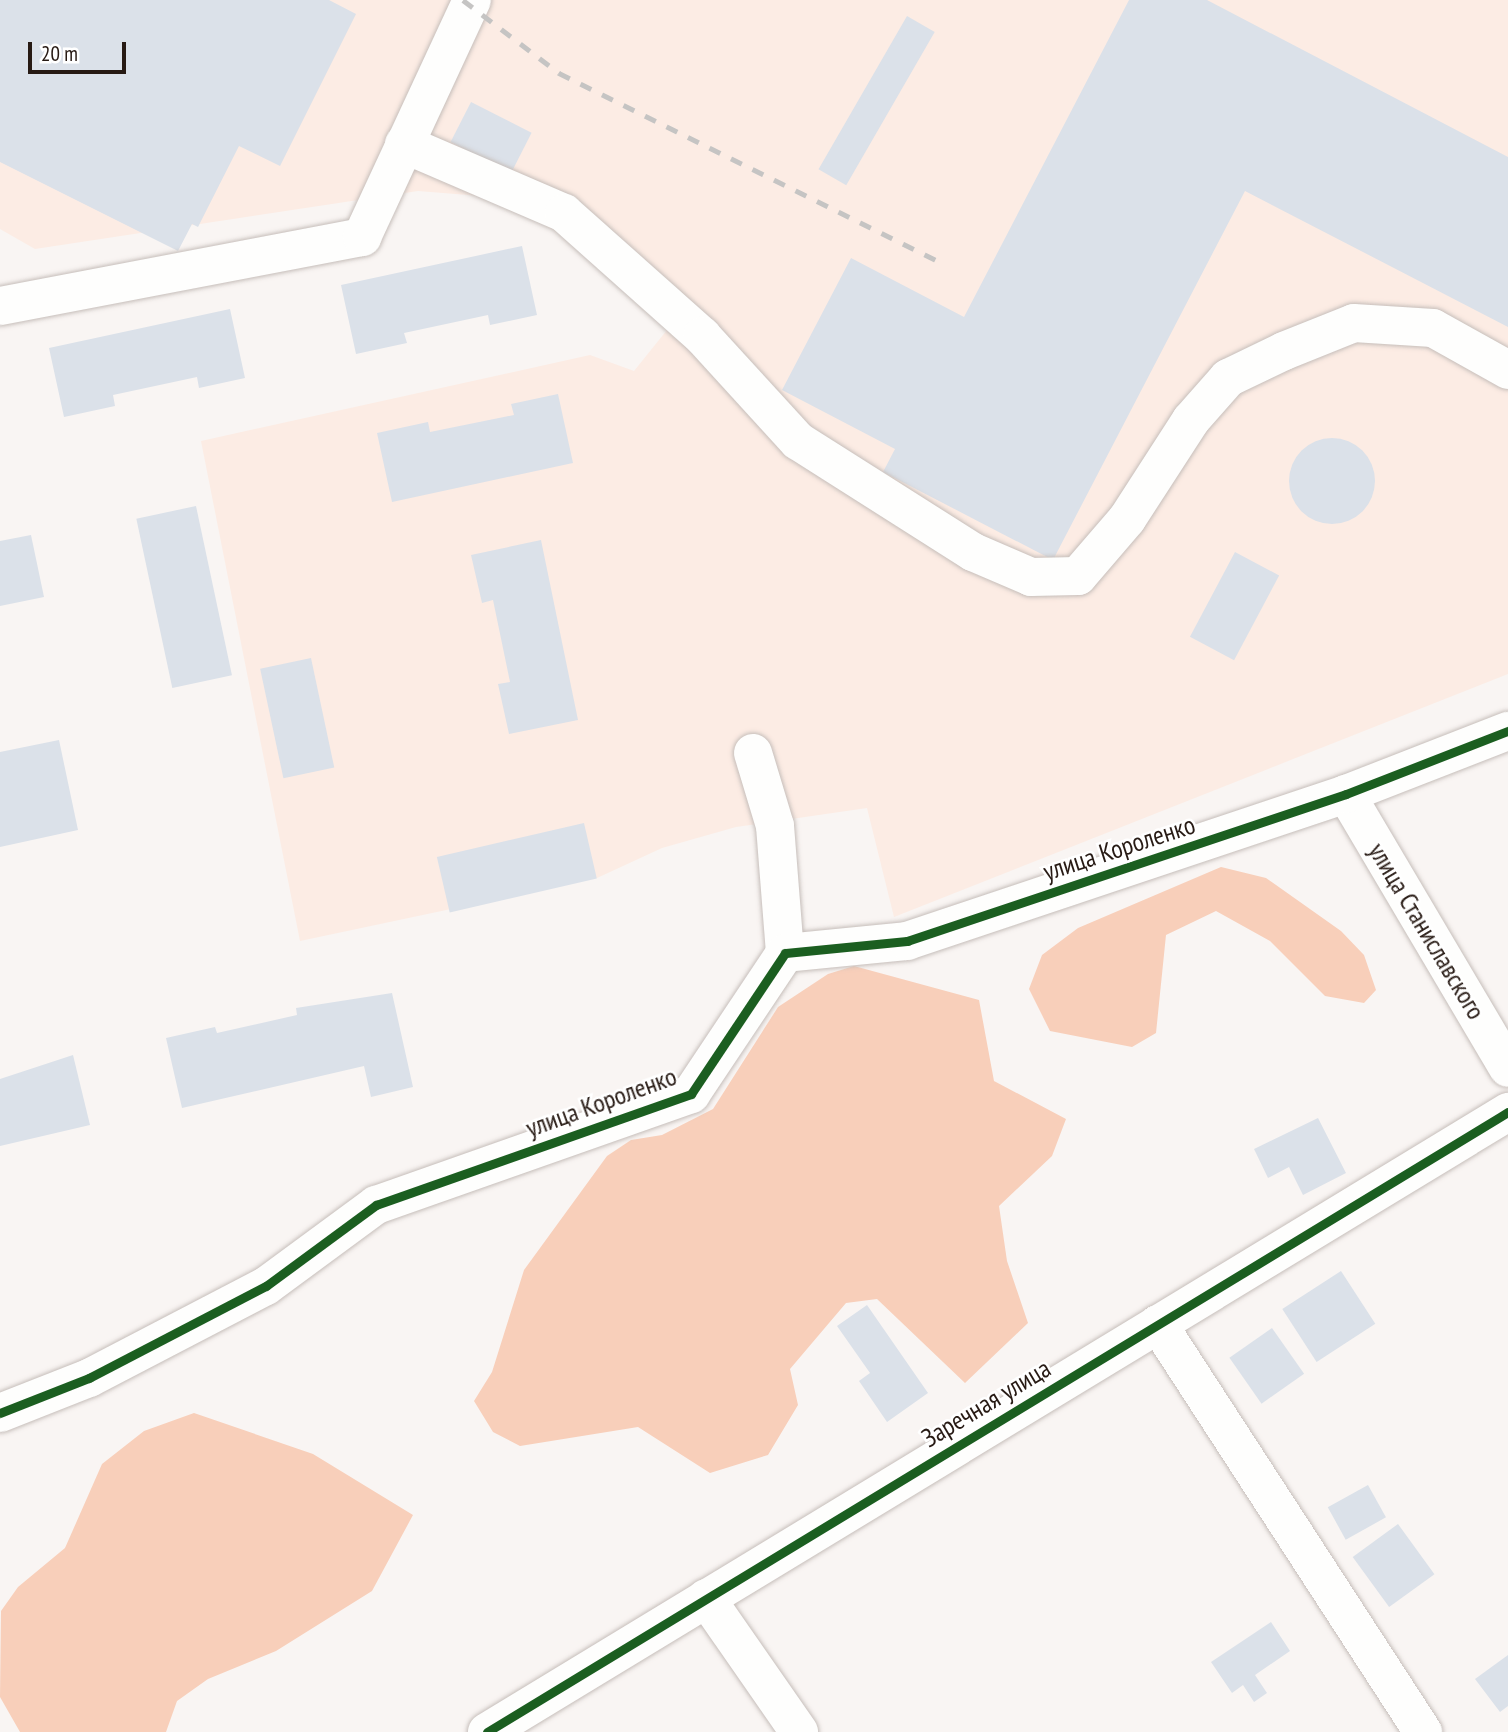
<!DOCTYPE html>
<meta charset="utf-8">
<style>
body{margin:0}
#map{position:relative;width:1508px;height:1732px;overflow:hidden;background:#f9f5f3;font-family:"PT Sans Narrow",sans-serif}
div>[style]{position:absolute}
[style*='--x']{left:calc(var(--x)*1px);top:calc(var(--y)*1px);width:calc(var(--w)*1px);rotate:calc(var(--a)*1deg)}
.built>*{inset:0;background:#fcece4}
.forest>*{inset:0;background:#f8cfba}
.building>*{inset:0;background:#dbe1e9;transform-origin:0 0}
.round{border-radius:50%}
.roads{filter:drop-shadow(0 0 2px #c6beba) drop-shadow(0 0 2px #c6beba)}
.minor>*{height:38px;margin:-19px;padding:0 19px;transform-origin:19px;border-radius:19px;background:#fefefd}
.rail>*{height:5px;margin-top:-2.5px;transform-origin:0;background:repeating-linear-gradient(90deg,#c5c4c3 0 12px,transparent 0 24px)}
.cycleway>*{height:9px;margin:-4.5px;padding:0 4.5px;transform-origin:4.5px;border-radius:4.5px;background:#1b5e20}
span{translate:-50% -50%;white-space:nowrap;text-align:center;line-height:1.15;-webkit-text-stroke:5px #fff;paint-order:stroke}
.street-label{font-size:26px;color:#271a14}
.scale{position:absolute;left:28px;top:42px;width:98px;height:32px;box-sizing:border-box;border:4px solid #271a14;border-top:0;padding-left:9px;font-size:21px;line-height:24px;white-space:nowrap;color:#271a14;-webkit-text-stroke:5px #fff;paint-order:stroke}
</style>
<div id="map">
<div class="built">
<i style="clip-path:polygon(0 0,1508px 0,1508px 674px,894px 917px,867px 808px,736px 827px,662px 848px,597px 878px,300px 941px,201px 441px,590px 355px,634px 371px,667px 330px,561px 234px,493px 197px,418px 191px,35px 249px,0 229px)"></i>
</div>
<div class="forest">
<i style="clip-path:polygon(1221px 867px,1266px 878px,1341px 931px,1364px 955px,1376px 990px,1364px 1003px,1325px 996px,1270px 941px,1216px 911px,1166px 935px,1156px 1033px,1132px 1047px,1050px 1031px,1029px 989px,1042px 955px,1078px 928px)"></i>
<i style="clip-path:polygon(854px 966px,979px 1000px,994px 1081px,1066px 1119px,1052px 1156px,999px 1206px,1007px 1261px,1028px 1323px,965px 1383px,877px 1299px,846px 1303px,790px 1369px,798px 1405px,768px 1455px,710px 1473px,638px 1427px,520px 1446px,493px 1432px,474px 1401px,492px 1372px,524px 1270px,607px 1156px,631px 1140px,662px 1135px,713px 1109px,778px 1007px,828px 974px)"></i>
<i style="clip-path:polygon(194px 1413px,313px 1454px,413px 1515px,372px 1591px,276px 1651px,208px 1679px,177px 1701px,166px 1732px,20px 1732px,0 1697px,1px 1611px,18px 1587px,65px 1548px,102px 1464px,144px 1431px)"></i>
</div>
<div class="building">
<i style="clip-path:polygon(0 0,329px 0,356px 14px,280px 166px,239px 146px,198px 227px,192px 224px,178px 251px,0 162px)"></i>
<i style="clip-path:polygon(1129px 0,1207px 0,1508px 157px,1508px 327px,1245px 191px,1053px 560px,883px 472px,895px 449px,782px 390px,851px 258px,964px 317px)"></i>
<i style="left:907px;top:16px;width:32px;height:177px;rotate:30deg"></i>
<i style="left:471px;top:102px;width:68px;height:45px;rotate:27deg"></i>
<i style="clip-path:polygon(522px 246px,537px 315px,490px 325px,488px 315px,404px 333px,407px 343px,356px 354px,341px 285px)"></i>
<i style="clip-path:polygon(230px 309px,245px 378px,199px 388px,197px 377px,113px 395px,115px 406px,64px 417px,49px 348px)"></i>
<i style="clip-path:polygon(558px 394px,573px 463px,392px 502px,377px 433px,428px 422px,430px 432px,514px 415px,511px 404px)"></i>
<i class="round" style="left:1289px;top:438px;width:86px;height:86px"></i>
<i style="left:196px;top:506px;width:173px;height:61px;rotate:78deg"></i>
<i style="clip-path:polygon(31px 535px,44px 597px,0 606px,0 541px)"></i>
<i style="clip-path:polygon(541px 540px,578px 720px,509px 734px,498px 684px,510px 682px,493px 600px,482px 603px,471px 555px)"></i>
<i style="left:1235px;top:552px;width:50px;height:96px;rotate:28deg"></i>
<i style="left:311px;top:658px;width:112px;height:52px;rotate:78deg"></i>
<i style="clip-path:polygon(59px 740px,78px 830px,0 847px,0 752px)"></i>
<i style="left:584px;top:823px;width:57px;height:151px;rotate:77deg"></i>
<i style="clip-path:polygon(392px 993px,413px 1087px,371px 1097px,364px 1066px,182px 1108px,166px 1038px,215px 1027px,217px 1033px,297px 1015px,296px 1008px)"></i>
<i style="clip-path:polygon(73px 1055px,90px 1125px,0 1146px,0 1079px)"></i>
<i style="clip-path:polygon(1318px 1118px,1346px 1173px,1303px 1195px,1289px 1167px,1268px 1178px,1254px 1149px)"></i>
<i style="left:1341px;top:1271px;width:63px;height:70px;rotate:57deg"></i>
<i style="clip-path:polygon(867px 1305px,928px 1393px,887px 1422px,859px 1381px,870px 1373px,837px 1326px)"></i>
<i style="left:1272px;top:1328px;width:56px;height:52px;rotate:55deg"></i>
<i style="left:1368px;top:1485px;width:37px;height:46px;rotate:61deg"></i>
<i style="left:1398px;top:1524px;width:62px;height:56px;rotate:54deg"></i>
<i style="clip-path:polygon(1271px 1622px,1290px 1651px,1255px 1675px,1267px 1693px,1254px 1702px,1243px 1685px,1232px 1693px,1211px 1662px)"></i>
<i style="clip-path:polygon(1508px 1655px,1508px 1706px,1500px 1712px,1475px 1679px)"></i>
</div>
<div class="roads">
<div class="minor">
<i style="--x:404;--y:144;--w:174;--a:23.3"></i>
<i style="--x:564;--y:213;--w:185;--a:41.7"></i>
<i style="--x:702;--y:336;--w:142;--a:47.6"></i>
<i style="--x:798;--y:441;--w:207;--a:32.4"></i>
<i style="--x:973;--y:552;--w:63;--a:23.3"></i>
<i style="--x:1031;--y:577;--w:47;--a:-1.2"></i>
<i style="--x:1078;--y:576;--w:75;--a:-49.3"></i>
<i style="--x:1127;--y:519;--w:118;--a:-57.1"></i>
<i style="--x:1191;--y:420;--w:56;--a:-48.6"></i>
<i style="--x:1228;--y:378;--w:62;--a:-25.7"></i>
<i style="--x:1284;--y:351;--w:75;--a:-21.8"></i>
<i style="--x:1354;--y:323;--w:79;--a:3.6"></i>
<i style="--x:1433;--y:328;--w:86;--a:29.2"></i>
<i style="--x:0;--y:306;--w:369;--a:-10.8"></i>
<i style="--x:362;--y:237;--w:261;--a:-65.1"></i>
<i style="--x:753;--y:753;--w:76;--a:73.2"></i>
<i style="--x:775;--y:826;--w:127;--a:85.5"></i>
<i style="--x:1346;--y:794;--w:318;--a:59.4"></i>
<i style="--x:1158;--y:1324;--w:487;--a:57"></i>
<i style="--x:0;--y:1413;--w:96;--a:-21.5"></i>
<i style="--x:89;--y:1378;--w:199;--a:-27.5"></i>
<i style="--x:266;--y:1286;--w:137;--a:-36.4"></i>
<i style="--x:376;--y:1205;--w:334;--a:-19.4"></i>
<i style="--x:691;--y:1094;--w:169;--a:-56.3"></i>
<i style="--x:785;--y:953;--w:123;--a:-5.6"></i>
<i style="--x:907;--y:941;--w:463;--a:-18.5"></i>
<i style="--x:1346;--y:794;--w:174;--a:-21.3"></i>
<i style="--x:706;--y:1598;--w:163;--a:55.2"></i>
<i style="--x:487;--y:1732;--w:1195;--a:-31.27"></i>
</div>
</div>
<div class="rail">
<i style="--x:463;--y:0;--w:121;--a:37.2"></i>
<i style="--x:559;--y:73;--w:427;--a:26.4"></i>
</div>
<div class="cycleway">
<i style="--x:0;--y:1413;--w:96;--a:-21.5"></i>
<i style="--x:89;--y:1378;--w:199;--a:-27.5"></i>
<i style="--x:266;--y:1286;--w:137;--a:-36.4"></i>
<i style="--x:376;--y:1205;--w:334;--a:-19.4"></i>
<i style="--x:691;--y:1094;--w:169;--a:-56.3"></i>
<i style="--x:785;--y:953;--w:123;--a:-5.6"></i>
<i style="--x:907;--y:941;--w:463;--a:-18.5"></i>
<i style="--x:1346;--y:794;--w:174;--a:-21.3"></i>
<i style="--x:487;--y:1732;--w:1195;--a:-31.27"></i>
</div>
<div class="street-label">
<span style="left:1119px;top:848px;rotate:-18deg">улица Короленко</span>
<span style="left:1427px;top:931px;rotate:59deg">улица Станиславского</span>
<span style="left:601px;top:1102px;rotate:-20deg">улица Короленко</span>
<span style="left:986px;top:1403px;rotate:-31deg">Заречная улица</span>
</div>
<div class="scale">20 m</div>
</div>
